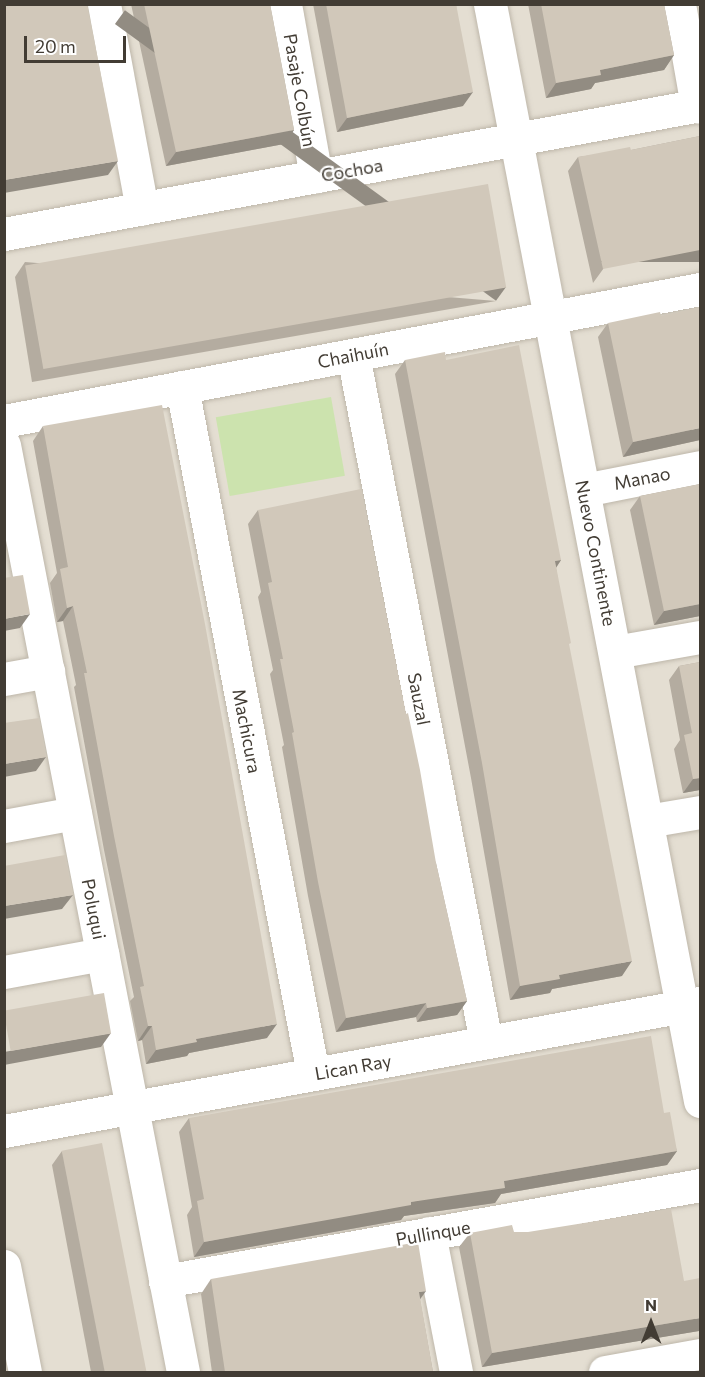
<!DOCTYPE html>
<meta charset="utf-8">
<style>
body{margin:0}
#map{position:relative;width:705px;height:1377px;overflow:hidden;background:#f1ede4;font-family:Commissioner,sans-serif}
div>[style]{position:absolute}
[style*='--x']{left:calc(var(--x)*1px);top:calc(var(--y)*1px);width:calc(var(--w)*1px);rotate:calc(var(--a)*1deg)}
.residential>*{inset:0;background:#e4ded2;transform-origin:0 0}
.green>*{inset:0;background:#cce3ae;transform-origin:0 0}
.roads{filter:drop-shadow(0 0 2px #beb7aa) drop-shadow(0 0 2px #beb7aa)}
.minor>*{height:33px;margin:-16.5px;padding:0 16.5px;transform-origin:16.5px;border-radius:16.5px;background:#fff}
.wall>*{inset:0;background:#b4aca0}
.shaded-wall>*{inset:0;background:#928c82;transform-origin:0 0}
.building>*{inset:0;background:#d1c8ba;transform-origin:0 0}
span{translate:-50% -50%;white-space:nowrap;text-align:center;line-height:1.15;-webkit-text-stroke:4.5px #fff;paint-order:stroke}
.street-label{font-size:18px;color:#423c34}
.frame{position:absolute;inset:0;border:6px solid #423c34;pointer-events:none}
.north{position:absolute;left:621px;top:1293px;width:60px;height:60px;-webkit-text-stroke:4px #fff;paint-order:stroke;rotate:0deg;font-size:16px;font-weight:700;line-height:24px;text-align:center;color:#423c34}
.north::after{content:'';display:block;margin:auto;width:21px;height:27px;background:#423c34;clip-path:polygon(50% 0,100% 100%,50% 72%,0 100%)}
.scale{position:absolute;left:24px;top:36px;width:102px;height:27px;box-sizing:border-box;border:3px solid #423c34;border-top:0;padding-left:8px;font-size:18px;line-height:21px;white-space:nowrap;color:#423c34;-webkit-text-stroke:4px #fff;paint-order:stroke}
</style>
<div id="map">
<div class="residential">
<i style="left:5px;top:5px;width:695px;height:1367px"></i>
</div>
<div class="green">
<i style="left:331px;top:397px;width:80px;height:117px;rotate:80deg"></i>
</div>
<div class="roads">
<div class="minor">
<i style="--x:104;--y:4;--w:208;--a:79.5"></i>
<i style="--x:285;--y:4;--w:175;--a:79.8"></i>
<i style="--x:490;--y:4;--w:1117;--a:79.16"></i>
<i style="--x:679;--y:4;--w:104;--a:80"></i>
<i style="--x:4;--y:234;--w:708;--a:-10.5"></i>
<i style="--x:353;--y:355;--w:700;--a:79.04"></i>
<i style="--x:182;--y:387;--w:699;--a:79.2"></i>
<i style="--x:4;--y:421;--w:708;--a:-10.74"></i>
<i style="--x:4;--y:445;--w:944;--a:79.07"></i>
<i style="--x:584;--y:490;--w:118;--a:-11.2"></i>
<i style="--x:615;--y:652;--w:86;--a:-10"></i>
<i style="--x:4;--y:679;--w:45;--a:-10.3"></i>
<i style="--x:647;--y:821;--w:54;--a:-9.6"></i>
<i style="--x:4;--y:826;--w:72;--a:-10.4"></i>
<i style="--x:4;--y:972;--w:100;--a:-10.4"></i>
<i style="--x:4;--y:1131;--w:708;--a:-10.42"></i>
<i style="--x:429;--y:1233;--w:142;--a:79"></i>
<i style="--x:4;--y:1266;--w:108;--a:78.8"></i>
<i style="--x:165;--y:1281;--w:544;--a:-10.17"></i>
<i style="--x:605;--y:1372;--w:97;--a:-10.1"></i>
</div>
</div>
<div class="wall">
<i style="clip-path:polygon(131px 4px,270px 4px,294px 130px,284px 144px,166px 166px)"></i>
<i style="clip-path:polygon(313px 4px,456px 4px,463px 106px,337px 132px)"></i>
<i style="clip-path:polygon(528px 4px,664px 4px,674px 55px,664px 70px,595px 83px,591px 89px,546px 98px)"></i>
<i style="clip-path:polygon(700px 136px,593px 283px,568px 171px,578px 157px,631px 150px)"></i>
<i style="clip-path:polygon(25px 262px,496px 301px,32px 382px,15px 277px)"></i>
<i style="clip-path:polygon(608px 323px,700px 440px,623px 457px,598px 337px)"></i>
<i style="clip-path:polygon(405px 360px,446px 360px,561px 560px,556px 568px,622px 976px,552px 989px,550px 993px,510px 1000px,471px 778px,395px 374px)"></i>
<i style="clip-path:polygon(43px 426px,267px 1038px,189px 1053px,187px 1056px,146px 1064px,142px 1040px,138px 1041px,130px 1001px,134px 997px,104px 850px,74px 687px,76px 685px,63px 621px,57px 622px,50px 583px,57px 573px,33px 441px)"></i>
<i style="clip-path:polygon(700px 484px,700px 616px,654px 625px,630px 510px,640px 496px)"></i>
<i style="clip-path:polygon(258px 510px,436px 863px,467px 1001px,457px 1015px,417px 1022px,416px 1017px,336px 1032px,308px 896px,282px 747px,284px 745px,270px 674px,273px 670px,258px 597px,261px 592px,248px 524px)"></i>
<i style="clip-path:polygon(700px 662px,700px 790px,683px 793px,674px 749px,680px 740px,669px 680px,679px 666px)"></i>
<i style="clip-path:polygon(664px 1113px,677px 1151px,667px 1165px,501px 1194px,495px 1203px,404px 1216px,401px 1220px,194px 1257px,187px 1215px,192px 1207px,179px 1132px,189px 1118px)"></i>
<i style="clip-path:polygon(62px 1151px,145px 1372px,91px 1372px,52px 1165px)"></i>
<i style="clip-path:polygon(514px 1232px,684px 1281px,699px 1331px,482px 1367px,459px 1247px,470px 1233px)"></i>
<i style="clip-path:polygon(211px 1279px,420px 1300px,433px 1372px,212px 1372px,201px 1294px)"></i>
</div>
<div class="shaded-wall">
<i style="clip-path:polygon(674px 55px,664px 70px,595px 83px,591px 89px,546px 98px,556px 83px,600px 70px)"></i>
<i style="clip-path:polygon(473px 92px,463px 106px,337px 132px,347px 118px)"></i>
<i style="clip-path:polygon(294px 130px,284px 144px,166px 166px,176px 152px)"></i>
<i style="clip-path:polygon(118px 161px,108px 175px,4px 193px,4px 180px)"></i>
<i style="left:700px;top:250px;width:12px;height:99px;rotate:90deg"></i>
<i style="left:506px;top:287px;width:17px;height:471px;rotate:126deg"></i>
<i style="clip-path:polygon(700px 428px,700px 440px,623px 457px,633px 442px)"></i>
<i style="clip-path:polygon(561px 560px,551px 575px,555px 561px)"></i>
<i style="clip-path:polygon(700px 604px,700px 616px,654px 625px,664px 611px)"></i>
<i style="clip-path:polygon(73px 606px,63px 621px,57px 622px,67px 608px)"></i>
<i style="clip-path:polygon(30px 614px,20px 628px,4px 631px,4px 619px)"></i>
<i style="clip-path:polygon(46px 757px,36px 771px,4px 777px,4px 764px)"></i>
<i style="clip-path:polygon(700px 778px,700px 790px,683px 793px,693px 779px)"></i>
<i style="clip-path:polygon(73px 895px,62px 909px,4px 919px,4px 906px)"></i>
<i style="clip-path:polygon(632px 961px,622px 976px,552px 989px,550px 993px,510px 1000px,520px 986px,559px 975px)"></i>
<i style="clip-path:polygon(467px 1001px,457px 1015px,417px 1022px,427px 1008px)"></i>
<i style="clip-path:polygon(426px 1003px,416px 1017px,336px 1032px,346px 1018px)"></i>
<i style="clip-path:polygon(277px 1024px,267px 1038px,189px 1053px,187px 1056px,146px 1064px,156px 1050px,196px 1039px)"></i>
<i style="clip-path:polygon(148px 1026px,152px 1026px,142px 1040px,138px 1041px)"></i>
<i style="clip-path:polygon(111px 1033px,101px 1047px,4px 1065px,4px 1052px)"></i>
<i style="clip-path:polygon(677px 1151px,667px 1165px,501px 1194px,495px 1203px,404px 1216px,401px 1220px,194px 1257px,204px 1242px,411px 1202px,504px 1181px)"></i>
<i style="clip-path:polygon(426px 1291px,416px 1305px,419px 1292px)"></i>
<i style="clip-path:polygon(700px 1318px,700px 1330px,699px 1331px,482px 1367px,492px 1353px)"></i>
</div>
<div class="building">
<i style="clip-path:polygon(4px 4px,87px 4px,118px 161px,4px 180px)"></i>
<i style="clip-path:polygon(144px 4px,270px 4px,294px 130px,176px 152px)"></i>
<i style="clip-path:polygon(326px 4px,456px 4px,473px 92px,347px 118px)"></i>
<i style="clip-path:polygon(541px 4px,664px 4px,674px 55px,600px 70px,601px 75px,556px 83px)"></i>
<i style="clip-path:polygon(700px 136px,700px 250px,603px 269px,578px 157px,630px 147px,631px 150px)"></i>
<i style="left:488px;top:184px;width:105px;height:470px;rotate:80deg"></i>
<i style="clip-path:polygon(700px 307px,700px 428px,633px 442px,608px 323px,660px 312px,661px 316px)"></i>
<i style="clip-path:polygon(519px 345px,561px 560px,555px 561px,571px 643px,569px 644px,632px 961px,559px 975px,560px 979px,520px 986px,482px 763px,405px 360px,445px 352px,446px 360px)"></i>
<i style="clip-path:polygon(162px 405px,205px 624px,277px 1024px,196px 1039px,197px 1042px,156px 1050px,152px 1026px,148px 1026px,140px 987px,144px 986px,114px 836px,84px 673px,87px 673px,73px 606px,67px 608px,60px 569px,68px 567px,43px 426px)"></i>
<i style="clip-path:polygon(700px 484px,700px 604px,664px 611px,640px 496px)"></i>
<i style="clip-path:polygon(361px 489px,406px 714px,408px 713px,420px 770px,436px 863px,467px 1001px,427px 1008px,426px 1003px,346px 1018px,318px 882px,292px 733px,294px 732px,280px 659px,283px 659px,268px 583px,272px 582px,258px 510px)"></i>
<i style="clip-path:polygon(23px 575px,30px 614px,4px 619px,4px 578px)"></i>
<i style="clip-path:polygon(700px 662px,700px 778px,693px 779px,684px 735px,692px 733px,679px 666px)"></i>
<i style="clip-path:polygon(39px 718px,46px 757px,4px 764px,4px 723px)"></i>
<i style="clip-path:polygon(65px 855px,73px 895px,4px 906px,4px 866px)"></i>
<i style="left:104px;top:993px;width:41px;height:102px;rotate:80deg"></i>
<i style="clip-path:polygon(651px 1036px,664px 1113px,670px 1112px,677px 1151px,504px 1181px,505px 1188px,411px 1202px,411px 1205px,204px 1242px,197px 1201px,204px 1199px,189px 1118px)"></i>
<i style="left:102px;top:1143px;width:233px;height:41px;rotate:79deg"></i>
<i style="clip-path:polygon(671px 1209px,684px 1281px,700px 1278px,700px 1318px,492px 1353px,470px 1233px,512px 1225px,514px 1232px,528px 1232px)"></i>
<i style="clip-path:polygon(418px 1242px,426px 1291px,419px 1292px,433px 1372px,225px 1372px,211px 1279px)"></i>
<i style="clip-path:polygon(700px 1370px,700px 1372px,689px 1372px)"></i>
</div>
<div class="street-label">
<span style="left:300px;top:90px;rotate:80deg">Pasaje Colbún</span>
<span style="left:352px;top:170px;rotate:-10deg">Cochoa</span>
<span style="left:353px;top:355px;rotate:-11deg">Chaihuín</span>
<span style="left:642px;top:478px;rotate:-11deg">Manao</span>
<span style="left:596px;top:553px;rotate:79deg">Nuevo Continente</span>
<span style="left:419px;top:699px;rotate:79deg">Sauzal</span>
<span style="left:247px;top:731px;rotate:79deg">Machicura</span>
<span style="left:94px;top:909px;rotate:79deg">Poluqui</span>
<span style="left:353px;top:1067px;rotate:-10deg">Lican Ray</span>
<span style="left:433px;top:1233px;rotate:-10deg">Pullinque</span>
</div>
<div class="frame"></div>
<div class="north">N</div>
<div class="scale">20 m</div>
</div>
